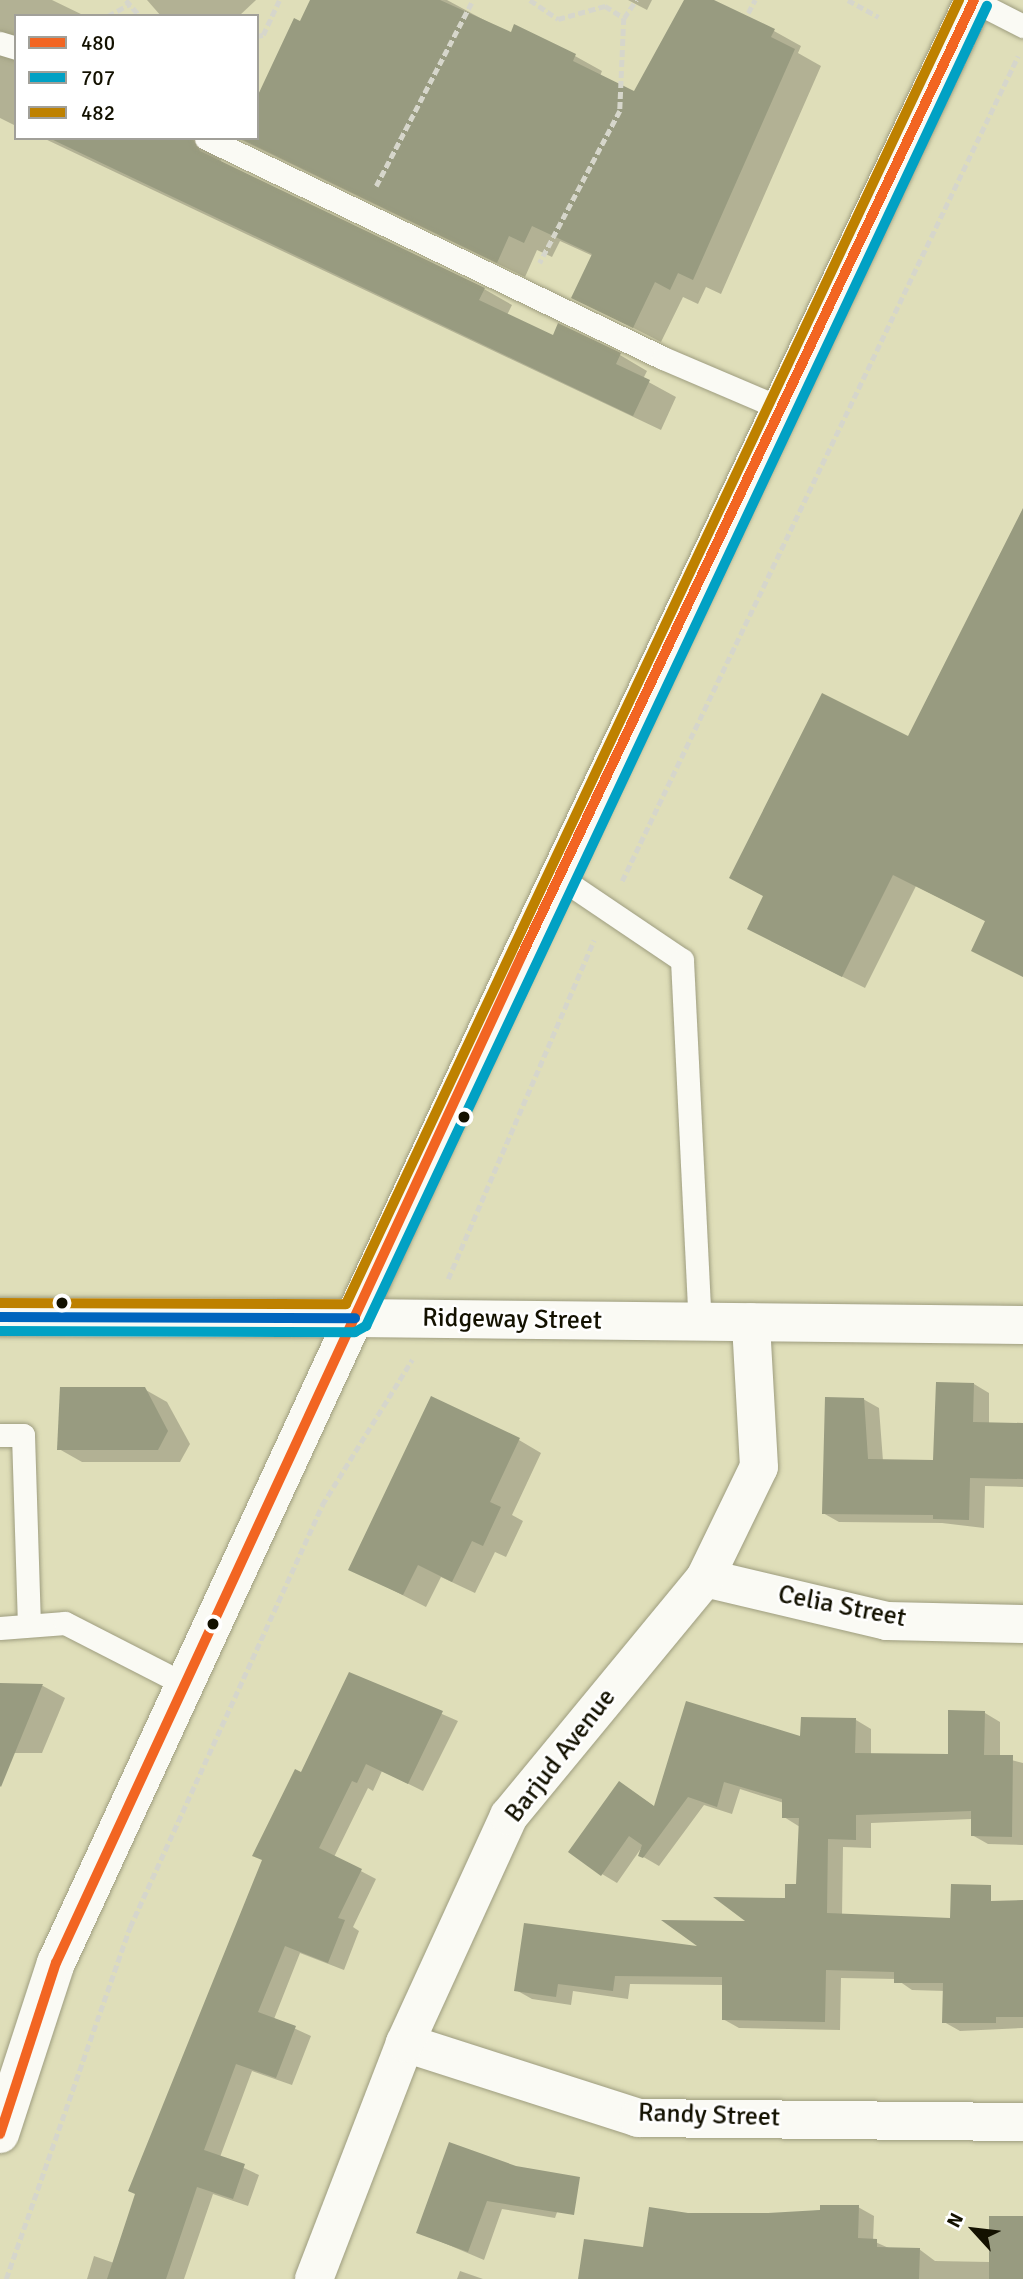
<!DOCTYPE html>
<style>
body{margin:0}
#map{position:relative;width:1023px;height:2279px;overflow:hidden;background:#dfdeb9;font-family:Signika,sans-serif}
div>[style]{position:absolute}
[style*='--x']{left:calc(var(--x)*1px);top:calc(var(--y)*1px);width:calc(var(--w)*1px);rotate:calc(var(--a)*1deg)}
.shadow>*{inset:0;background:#0003}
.building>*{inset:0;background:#989b80;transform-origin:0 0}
.path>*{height:4.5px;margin-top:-2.25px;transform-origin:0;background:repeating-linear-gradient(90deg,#d6d6cb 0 7px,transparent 0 10.5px)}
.roads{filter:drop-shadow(0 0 2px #9e9d7f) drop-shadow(0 0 2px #9e9d7f)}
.lane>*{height:23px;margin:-11.5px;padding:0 11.5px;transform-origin:11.5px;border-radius:11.5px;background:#fafaf4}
.street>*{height:38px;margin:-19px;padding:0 19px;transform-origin:19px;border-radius:19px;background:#fafaf4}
.secondary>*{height:38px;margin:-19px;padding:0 19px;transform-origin:19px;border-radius:19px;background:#fafaf4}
.primary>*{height:38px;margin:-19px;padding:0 19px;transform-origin:19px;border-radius:19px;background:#fafaf4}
.bus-1>*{height:10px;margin:-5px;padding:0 5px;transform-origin:5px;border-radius:5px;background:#f26522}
.bus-2>*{height:10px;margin:-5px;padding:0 5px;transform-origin:5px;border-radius:5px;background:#01a1c4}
.bus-3>*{height:10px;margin:-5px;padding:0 5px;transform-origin:5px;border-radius:5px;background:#be8100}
.bus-4>*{height:10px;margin:-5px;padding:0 5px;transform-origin:5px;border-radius:5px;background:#0065bd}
.dots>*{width:19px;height:19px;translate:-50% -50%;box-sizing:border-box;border:4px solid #fff;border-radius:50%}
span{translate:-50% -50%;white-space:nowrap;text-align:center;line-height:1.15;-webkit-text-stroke:5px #fff;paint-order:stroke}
.street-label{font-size:26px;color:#131100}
.legend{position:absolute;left:14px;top:14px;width:245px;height:126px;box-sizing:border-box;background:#fff;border:2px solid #a1a099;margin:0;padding:9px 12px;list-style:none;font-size:21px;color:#131100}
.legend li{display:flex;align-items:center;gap:14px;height:35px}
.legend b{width:35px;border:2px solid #a1a099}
.north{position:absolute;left:939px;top:2195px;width:70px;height:70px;-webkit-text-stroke:5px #fff;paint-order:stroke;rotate:297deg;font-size:19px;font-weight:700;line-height:28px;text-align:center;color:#131100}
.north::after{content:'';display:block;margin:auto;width:24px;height:32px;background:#131100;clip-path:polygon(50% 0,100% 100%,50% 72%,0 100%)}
</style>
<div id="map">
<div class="shadow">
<i style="clip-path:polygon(0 0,52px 0,85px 16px,16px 16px,16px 126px,0 118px)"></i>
<i style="clip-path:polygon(147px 0,256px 0,239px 16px,161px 16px)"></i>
<i style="clip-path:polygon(312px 0,447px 0,512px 35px,575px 56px,602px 71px,600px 76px,635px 94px,686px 0,716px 3px,774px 31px,801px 46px,798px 53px,821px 66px,721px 294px,706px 287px,698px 304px,683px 297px,661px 342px,573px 297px,593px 256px,560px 241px,552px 257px,537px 250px,525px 277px,241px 140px,227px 141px,220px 149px,221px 163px,484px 289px,512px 305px,507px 315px,554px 337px,620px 355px,647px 371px,643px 379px,676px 397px,661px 430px,43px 138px,257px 138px)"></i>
<i style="clip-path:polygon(628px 0,652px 0,647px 10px)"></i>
<i style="clip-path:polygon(1023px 512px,1023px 977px,987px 922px,916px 886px,865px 988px,771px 941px,908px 739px)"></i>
<i style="clip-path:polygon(974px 1384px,989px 1393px,989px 1424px,1023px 1424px,1023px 1487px,985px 1486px,984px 1528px,942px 1523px,839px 1522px,823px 1513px,863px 1399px,879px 1408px,883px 1461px,935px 1462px)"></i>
<i style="clip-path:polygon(144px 1389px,167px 1402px,190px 1444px,180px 1462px,82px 1462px,59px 1449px)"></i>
<i style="clip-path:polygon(519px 1440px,541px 1453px,512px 1515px,523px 1521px,506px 1557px,495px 1552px,475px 1593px,441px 1577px,426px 1607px,351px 1569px)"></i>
<i style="clip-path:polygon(350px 1674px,458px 1721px,423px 1791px,382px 1771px,373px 1791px,368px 1788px,334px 1857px,376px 1879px,353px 1927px,359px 1931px,344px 1970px,300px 1953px,274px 2019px,311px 2036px,292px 2085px,252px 2071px,220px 2157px,259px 2175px,248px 2206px,213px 2194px,184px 2279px,87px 2279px,94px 2256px,114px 2263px,302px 1775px)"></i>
<i style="clip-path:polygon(0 1685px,43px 1686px,65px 1698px,42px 1753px,0 1753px)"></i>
<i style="clip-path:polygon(985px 1713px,1000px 1722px,1000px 1757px,1023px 1763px,1023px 1845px,988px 1844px,972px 1835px,972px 1819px,871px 1823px,871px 1848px,843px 1847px,842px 1916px,952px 1920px,1023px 1908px,1023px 2028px,960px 2031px,944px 2022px,945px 1991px,912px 1990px,896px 1979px,841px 1978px,840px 2030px,739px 2028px,723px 2019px,724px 1985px,630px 1984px,628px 1999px,573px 1991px,571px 2005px,532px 1999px,516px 1990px,704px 1948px,786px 1900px,798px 1886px,800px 1827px,784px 1817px,784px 1803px,740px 1789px,732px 1814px,704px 1805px,659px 1866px,640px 1855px,642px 1847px,617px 1883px,602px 1874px,620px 1783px,655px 1807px,802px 1738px,856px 1720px,871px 1729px,871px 1755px,949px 1756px)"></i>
<i style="clip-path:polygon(516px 2168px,567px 2183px,555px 2218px,502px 2209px,484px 2260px,418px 2232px)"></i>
<i style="clip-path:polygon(858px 2207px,874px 2216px,873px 2241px,891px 2249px,919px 2249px,935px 2261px,990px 2262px,1023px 2217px,1023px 2279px,580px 2279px,644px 2249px,687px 2215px,769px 2215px)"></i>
<i style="clip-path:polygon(460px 2271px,483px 2279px,457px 2279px)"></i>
</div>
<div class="building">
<i style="clip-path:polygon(310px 0,440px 0,511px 32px,514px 24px,576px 54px,573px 61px,634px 91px,684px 0,714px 0,775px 29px,771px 37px,795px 49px,693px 280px,678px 273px,670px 290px,655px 282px,633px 328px,571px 298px,592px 254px,532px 226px,524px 243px,509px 236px,497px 263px,239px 138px,257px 138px,257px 97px,294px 18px,300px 21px)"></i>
<i style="clip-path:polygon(49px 138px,192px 138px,200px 151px,485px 288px,479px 300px,553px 335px,558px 323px,621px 353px,616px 364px,650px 380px,633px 416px)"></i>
<i style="clip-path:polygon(1023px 508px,1023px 977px,971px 951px,985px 921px,893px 875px,842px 977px,747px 929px,763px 896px,729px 878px,822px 693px,908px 736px)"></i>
<i style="clip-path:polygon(936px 1382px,974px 1383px,973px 1422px,1023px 1423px,1023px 1479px,970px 1478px,969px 1520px,933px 1519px,933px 1515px,822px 1514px,825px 1397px,864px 1398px,868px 1459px,933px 1460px)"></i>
<i style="clip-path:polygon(60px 1387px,145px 1387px,168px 1431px,158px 1450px,57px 1450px)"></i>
<i style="clip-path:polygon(431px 1396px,520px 1438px,490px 1502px,501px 1507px,483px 1546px,472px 1541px,452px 1582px,418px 1565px,403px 1595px,348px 1570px)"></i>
<i style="clip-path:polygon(349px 1672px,443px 1711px,408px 1784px,366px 1764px,357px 1783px,352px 1781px,319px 1848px,362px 1869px,338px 1918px,345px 1920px,328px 1963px,285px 1946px,258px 2012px,296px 2026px,276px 2078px,236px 2064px,204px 2150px,245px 2164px,233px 2199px,197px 2187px,166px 2279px,107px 2279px,135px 2194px,128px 2191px,262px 1860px,252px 1856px,295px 1769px,301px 1772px)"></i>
<i style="clip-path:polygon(0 1683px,43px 1684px,1px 1787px,0 1786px)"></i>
<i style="clip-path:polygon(686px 1701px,800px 1736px,801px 1717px,856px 1718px,855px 1753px,948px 1754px,948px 1710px,985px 1711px,984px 1755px,1013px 1755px,1012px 1837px,971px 1836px,971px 1811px,856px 1815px,856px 1840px,828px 1839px,827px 1913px,950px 1918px,951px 1884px,991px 1885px,991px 1901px,1023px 1900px,1023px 2017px,996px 2017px,996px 2023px,942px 2023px,943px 1983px,894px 1983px,894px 1972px,826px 1970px,825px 2022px,722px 2020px,722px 1977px,615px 1976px,613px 1991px,558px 1984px,556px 1997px,514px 1991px,524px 1923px,697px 1946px,661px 1920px,745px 1921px,713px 1897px,785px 1898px,785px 1884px,796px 1884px,799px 1818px,782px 1818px,782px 1799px,724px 1782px,717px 1807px,688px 1797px,643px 1858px,638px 1856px,642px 1845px,629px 1836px,601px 1876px,568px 1852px,619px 1781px,654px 1806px)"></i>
<i style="clip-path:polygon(449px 2142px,516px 2166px,580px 2177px,574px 2215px,487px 2201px,468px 2252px,416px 2233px)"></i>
<i style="clip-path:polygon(820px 2205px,859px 2205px,858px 2238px,877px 2239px,877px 2247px,920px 2248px,919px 2279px,578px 2279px,584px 2239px,643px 2247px,649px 2207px,688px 2213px,768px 2213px,820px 2210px)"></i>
<i style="left:989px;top:2216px;width:34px;height:63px"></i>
</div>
<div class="path">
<i style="--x:126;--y:0;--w:21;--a:49"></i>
<i style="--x:530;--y:0;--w:34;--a:34"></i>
<i style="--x:558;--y:19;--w:49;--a:-15.5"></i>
<i style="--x:605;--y:6;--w:22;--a:32"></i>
<i style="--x:624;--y:18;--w:93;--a:92.5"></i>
<i style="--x:620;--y:111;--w:172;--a:117.8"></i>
<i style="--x:848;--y:0;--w:35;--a:29"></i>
<i style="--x:748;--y:13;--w:15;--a:-62"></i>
<i style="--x:108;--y:16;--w:25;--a:-29"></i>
<i style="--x:624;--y:18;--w:22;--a:-56"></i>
<i style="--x:257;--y:36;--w:6;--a:-9"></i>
<i style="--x:263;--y:35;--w:38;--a:-65"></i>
<i style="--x:376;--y:186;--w:210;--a:-62.5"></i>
<i style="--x:622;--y:881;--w:915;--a:-64.36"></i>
<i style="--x:448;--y:1279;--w:369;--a:-66.7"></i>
<i style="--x:6;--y:2279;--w:373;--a:-70.6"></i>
<i style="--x:130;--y:1927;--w:464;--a:-65.5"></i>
<i style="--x:322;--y:1505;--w:171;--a:-58.2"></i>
</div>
<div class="roads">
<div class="lane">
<i style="--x:974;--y:1;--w:55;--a:27"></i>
<i style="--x:0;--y:43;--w:17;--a:17"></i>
<i style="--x:206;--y:138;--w:507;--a:25.71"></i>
<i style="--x:663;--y:358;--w:127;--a:23.1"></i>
<i style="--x:559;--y:877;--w:148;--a:34"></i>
<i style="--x:682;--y:960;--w:362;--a:87.2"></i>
<i style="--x:0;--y:1435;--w:23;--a:0"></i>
<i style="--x:23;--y:1435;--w:190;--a:88.2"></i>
<i style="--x:0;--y:1628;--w:65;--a:-4.4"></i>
<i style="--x:65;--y:1623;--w:136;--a:27.1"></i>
</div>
<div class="street">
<i style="--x:355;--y:1318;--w:668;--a:0.6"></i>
<i style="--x:705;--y:1578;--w:187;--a:13.3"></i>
<i style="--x:887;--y:1621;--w:136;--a:1.3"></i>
<i style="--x:405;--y:2043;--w:245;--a:17.8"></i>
<i style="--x:638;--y:2118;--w:385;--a:0.6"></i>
<i style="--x:314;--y:2279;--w:253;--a:-68.9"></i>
<i style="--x:405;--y:2043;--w:250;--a:-65.4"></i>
<i style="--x:509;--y:1816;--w:308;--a:-50.5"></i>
<i style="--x:705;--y:1578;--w:123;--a:-64.1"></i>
<i style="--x:759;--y:1467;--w:145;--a:-93.2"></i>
</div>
<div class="secondary">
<i style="--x:0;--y:1317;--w:355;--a:0.2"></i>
</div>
<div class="primary">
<i style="--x:0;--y:2134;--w:180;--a:-71.9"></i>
<i style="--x:56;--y:1963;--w:1111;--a:-65.19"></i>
<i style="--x:522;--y:955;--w:1057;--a:-64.67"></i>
</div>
</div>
<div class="bus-1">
<i style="--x:0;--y:2134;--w:180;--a:-71.9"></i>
<i style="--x:56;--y:1963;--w:1111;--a:-65.19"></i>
<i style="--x:522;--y:955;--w:1057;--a:-64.67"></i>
</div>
<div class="bus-2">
<i style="--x:0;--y:1331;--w:355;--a:0.2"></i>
<i style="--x:355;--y:1332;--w:13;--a:-29"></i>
<i style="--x:366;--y:1326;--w:1459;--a:-64.81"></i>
</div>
<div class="bus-3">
<i style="--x:0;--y:1303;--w:346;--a:0.2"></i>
<i style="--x:346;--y:1304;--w:1441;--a:-64.82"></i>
</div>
<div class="bus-4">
<i style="--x:0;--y:1317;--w:355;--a:0.2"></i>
</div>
<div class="dots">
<i style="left:464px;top:1117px;background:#131100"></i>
<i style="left:62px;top:1303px;background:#131100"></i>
<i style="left:213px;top:1624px;background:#131100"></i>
</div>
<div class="street-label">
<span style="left:512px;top:1320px;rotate:1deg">Ridgeway Street</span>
<span style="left:842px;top:1607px;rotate:11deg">Celia Street</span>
<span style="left:561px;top:1756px;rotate:-52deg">Barjud Avenue</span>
<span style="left:709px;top:2116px;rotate:2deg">Randy Street</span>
</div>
<ul class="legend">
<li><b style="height:9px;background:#f26522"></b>480</li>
<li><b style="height:9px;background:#01a1c4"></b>707</li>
<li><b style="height:9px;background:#be8100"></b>482</li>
</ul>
<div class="north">N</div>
</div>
